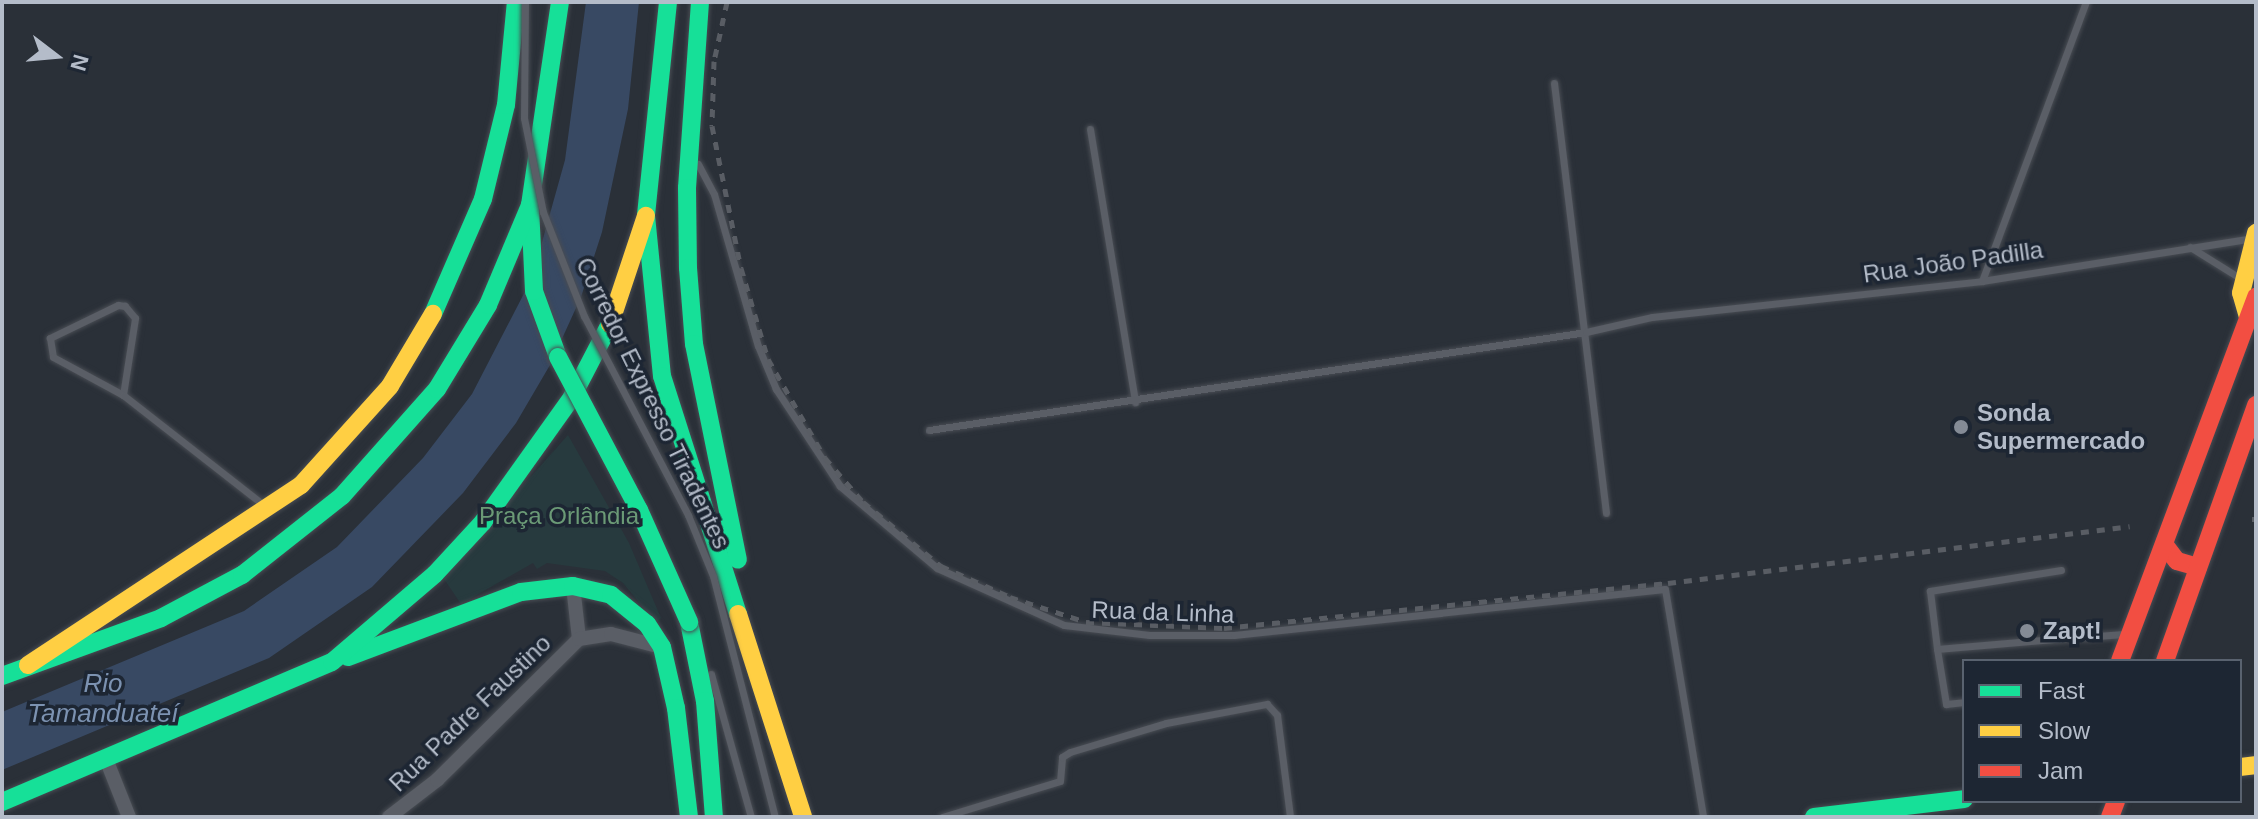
<!DOCTYPE html>
<meta charset="utf-8">
<style>
body{margin:0}
#map{position:relative;width:2258px;height:819px;overflow:hidden;background:#2a3038;font-family:Arial,sans-serif}
div>[style]{position:absolute}
[style*='--x']{left:calc(var(--x)*1px);top:calc(var(--y)*1px);width:calc(var(--w)*1px);rotate:calc(var(--a)*1deg)}
.green>*{inset:0;background:#273a3e}
.water>*{inset:0;background:#384963}
.roads{filter:drop-shadow(0 0 2px #484c53) drop-shadow(0 0 2px #484c53)}
.lane>*{height:7px;margin:-3.5px;padding:0 3.5px;transform-origin:3.5px;border-radius:3.5px;background:#5a5e66}
.street>*{height:14px;margin:-7px;padding:0 7px;transform-origin:7px;border-radius:7px;background:#5a5e66}
.fast>*{height:18px;margin:-9px;padding:0 9px;transform-origin:9px;border-radius:9px;background:#16e098}
.slow>*{height:18px;margin:-9px;padding:0 9px;transform-origin:9px;border-radius:9px;background:#ffcf43}
.jam>*{height:18px;margin:-9px;padding:0 9px;transform-origin:9px;border-radius:9px;background:#f24e42}
.rail>*{height:5px;margin-top:-2.5px;transform-origin:0;background:repeating-linear-gradient(90deg,#595d64 0 8px,transparent 0 16px)}
.bridges{filter:drop-shadow(0 0 2px #484c53) drop-shadow(0 0 2px #484c53)}
.lane-bridge>*{height:7px;margin:-3.5px;padding:0 3.5px;transform-origin:3.5px;border-radius:3.5px;background:#5a5e66}
.fast-bridge>*{height:18px;margin:-9px;padding:0 9px;transform-origin:9px;border-radius:9px;background:#16e098}
.dots>*{width:22px;height:22px;translate:-50% -50%;box-sizing:border-box;border:4px solid #1d2633;border-radius:50%}
span{translate:-50% -50%;white-space:nowrap;text-align:center;line-height:1.15;-webkit-text-stroke:7px #1d2633;paint-order:stroke}
.street-label{font-size:24px;color:#b4bcc9}
.poi-label{font-size:24px;color:#b4bcc9;font-weight:700}
.left{translate:0 -50%;text-align:left}
.park-label{font-size:24px;color:#6b9a76}
.water-label{font-size:26px;color:#7c92b1;font-style:italic}
.frame{position:absolute;inset:0;border:4px solid #b4bcc9;pointer-events:none}
.legend{position:absolute;left:1962px;top:659px;width:280px;height:144px;box-sizing:border-box;background:#1d2633;border:2px solid #59626f;margin:0;padding:10px 14px;list-style:none;font-size:24px;color:#b4bcc9}
.legend li{display:flex;align-items:center;gap:16px;height:40px}
.legend b{width:40px;border:2px solid #59626f}
.north{position:absolute;left:16px;top:16px;width:80px;height:80px;-webkit-text-stroke:6px #1d2633;paint-order:stroke;rotate:106deg;font-size:22px;font-weight:700;line-height:32px;text-align:center;color:#b4bcc9}
.north::after{content:'';display:block;margin:auto;width:28px;height:36px;background:#b4bcc9;clip-path:polygon(50% 0,100% 100%,50% 72%,0 100%)}
</style>
<div id="map">
<div class="green">
<i style="clip-path:polygon(568px 435px,629px 543px,661px 618px,656px 623px,623px 583px,605px 571px,547px 563px,537px 569px,533px 563px,461px 604px,442px 576px)"></i>
</div>
<div class="water">
<i style="clip-path:polygon(586px 2px,639px 2px,628px 109px,602px 232px,581px 297px,550px 365px,516px 423px,463px 493px,372px 587px,269px 658px,2px 770px,2px 712px,244px 611px,337px 547px,423px 458px,472px 394px,532px 278px,565px 160px)"></i>
</div>
<div class="roads">
<div class="lane">
<i style="--x:1554;--y:83;--w:433;--a:83.1"></i>
<i style="--x:1090;--y:129;--w:277;--a:80.6"></i>
<i style="--x:698;--y:164;--w:34;--a:62"></i>
<i style="--x:714;--y:194;--w:158;--a:73.9"></i>
<i style="--x:758;--y:346;--w:47;--a:67.3"></i>
<i style="--x:776;--y:389;--w:116;--a:56.6"></i>
<i style="--x:840;--y:486;--w:127;--a:40.2"></i>
<i style="--x:937;--y:568;--w:139;--a:24.2"></i>
<i style="--x:1064;--y:625;--w:86;--a:6.7"></i>
<i style="--x:1149;--y:635;--w:85;--a:0"></i>
<i style="--x:1234;--y:635;--w:433;--a:-6.1"></i>
<i style="--x:1665;--y:589;--w:231;--a:80.5"></i>
<i style="--x:2190;--y:247;--w:62;--a:31.9"></i>
<i style="--x:1982;--y:281;--w:298;--a:-69.6"></i>
<i style="--x:123;--y:395;--w:78;--a:-81.1"></i>
<i style="--x:135;--y:318;--w:16;--a:-130"></i>
<i style="--x:125;--y:306;--w:7;--a:-172"></i>
<i style="--x:118;--y:305;--w:76;--a:154.1"></i>
<i style="--x:50;--y:338;--w:19;--a:81"></i>
<i style="--x:53;--y:357;--w:80;--a:28.5"></i>
<i style="--x:123;--y:395;--w:175;--a:38"></i>
<i style="--x:929;--y:430;--w:664;--a:-8.48"></i>
<i style="--x:1586;--y:332;--w:68;--a:-12.8"></i>
<i style="--x:1652;--y:317;--w:332;--a:-6.2"></i>
<i style="--x:1982;--y:281;--w:273;--a:-9"></i>
<i style="--x:2061;--y:570;--w:133;--a:170.9"></i>
<i style="--x:1930;--y:591;--w:58;--a:83.1"></i>
<i style="--x:1937;--y:649;--w:141;--a:-4.9"></i>
<i style="--x:2084;--y:637;--w:40;--a:-4.3"></i>
<i style="--x:1937;--y:649;--w:56;--a:80.7"></i>
<i style="--x:1946;--y:704;--w:18;--a:-6"></i>
<i style="--x:711;--y:674;--w:148;--a:74.4"></i>
<i style="--x:942;--y:817;--w:123;--a:-17"></i>
<i style="--x:1060;--y:781;--w:24;--a:-85"></i>
<i style="--x:1062;--y:757;--w:9;--a:-32"></i>
<i style="--x:1070;--y:752;--w:100;--a:-16.8"></i>
<i style="--x:1166;--y:723;--w:103;--a:-10.7"></i>
<i style="--x:1267;--y:704;--w:15;--a:48"></i>
<i style="--x:1277;--y:715;--w:103;--a:82.7"></i>
</div>
<div class="street">
<i style="--x:573;--y:586;--w:53;--a:83.5"></i>
<i style="--x:106;--y:759;--w:62;--a:68.4"></i>
<i style="--x:389;--y:817;--w:61;--a:-37.6"></i>
<i style="--x:437;--y:780;--w:200;--a:-44.8"></i>
<i style="--x:579;--y:639;--w:32;--a:-9"></i>
<i style="--x:611;--y:634;--w:48;--a:14.6"></i>
</div>
<div class="fast">
<i style="--x:668;--y:2;--w:215;--a:95.9"></i>
<i style="--x:646;--y:216;--w:161;--a:84.3"></i>
<i style="--x:662;--y:376;--w:250;--a:72.3"></i>
<i style="--x:700;--y:2;--w:186;--a:94"></i>
<i style="--x:687;--y:188;--w:80;--a:89.3"></i>
<i style="--x:688;--y:268;--w:76;--a:85.5"></i>
<i style="--x:694;--y:344;--w:220;--a:78.5"></i>
<i style="--x:433;--y:314;--w:125;--a:-66.5"></i>
<i style="--x:483;--y:199;--w:97;--a:-76.3"></i>
<i style="--x:506;--y:105;--w:103;--a:-84.5"></i>
<i style="--x:558;--y:357;--w:70;--a:-110"></i>
<i style="--x:534;--y:291;--w:86;--a:-92.7"></i>
<i style="--x:530;--y:205;--w:205;--a:-81.6"></i>
<i style="--x:689;--y:622;--w:81;--a:78.6"></i>
<i style="--x:705;--y:701;--w:116;--a:85.6"></i>
<i style="--x:348;--y:657;--w:185;--a:-20.6"></i>
<i style="--x:521;--y:592;--w:52;--a:-6.6"></i>
<i style="--x:573;--y:586;--w:39;--a:13"></i>
<i style="--x:611;--y:595;--w:46;--a:38.9"></i>
<i style="--x:647;--y:624;--w:27;--a:57"></i>
<i style="--x:662;--y:647;--w:63;--a:77.1"></i>
<i style="--x:676;--y:708;--w:110;--a:83.2"></i>
<i style="--x:2;--y:676;--w:169;--a:-20"></i>
<i style="--x:161;--y:618;--w:92;--a:-28"></i>
<i style="--x:242;--y:575;--w:127;--a:-38.3"></i>
<i style="--x:342;--y:496;--w:143;--a:-48.4"></i>
<i style="--x:437;--y:389;--w:98;--a:-58.7"></i>
<i style="--x:488;--y:305;--w:108;--a:-67.2"></i>
<i style="--x:2;--y:802;--w:358;--a:-23"></i>
<i style="--x:332;--y:662;--w:135;--a:-40.5"></i>
<i style="--x:435;--y:574;--w:71;--a:-47.3"></i>
<i style="--x:483;--y:522;--w:153;--a:-54.5"></i>
<i style="--x:572;--y:397;--w:82;--a:-62.5"></i>
<i style="--x:1814;--y:817;--w:151;--a:-6.8"></i>
</div>
<div class="slow">
<i style="--x:2248;--y:317;--w:25;--a:-106"></i>
<i style="--x:2241;--y:293;--w:62;--a:-76"></i>
<i style="--x:610;--y:324;--w:114;--a:-71.6"></i>
<i style="--x:738;--y:614;--w:213;--a:72.2"></i>
<i style="--x:28;--y:665;--w:327;--a:-33.4"></i>
<i style="--x:301;--y:485;--w:133;--a:-48"></i>
<i style="--x:390;--y:386;--w:84;--a:-59.2"></i>
<i style="--x:2240;--y:767;--w:16;--a:-7"></i>
</div>
<div class="jam">
<i style="--x:2164;--y:544;--w:21;--a:53"></i>
<i style="--x:2177;--y:561;--w:22;--a:16"></i>
<i style="--x:2120;--y:661;--w:389;--a:-69.5"></i>
<i style="--x:2165;--y:661;--w:272;--a:-70.4"></i>
<i style="--x:2110;--y:817;--w:17;--a:-69"></i>
</div>
</div>
<div class="rail">
<i style="--x:727;--y:2;--w:60;--a:102.4"></i>
<i style="--x:714;--y:61;--w:65;--a:91.8"></i>
<i style="--x:712;--y:126;--w:145;--a:78.5"></i>
<i style="--x:741;--y:268;--w:95;--a:73.5"></i>
<i style="--x:768;--y:359;--w:114;--a:60.1"></i>
<i style="--x:825;--y:458;--w:58;--a:49.2"></i>
<i style="--x:863;--y:502;--w:101;--a:39.4"></i>
<i style="--x:941;--y:566;--w:76;--a:24.2"></i>
<i style="--x:1010;--y:597;--w:80;--a:18.2"></i>
<i style="--x:1086;--y:622;--w:138;--a:2.5"></i>
<i style="--x:1224;--y:628;--w:446;--a:-5.8"></i>
<i style="--x:1668;--y:583;--w:465;--a:-7"></i>
<i style="--x:2252;--y:519;--w:4;--a:0"></i>
</div>
<div class="bridges">
<div class="lane-bridge">
<i style="--x:525;--y:2;--w:116;--a:90.5"></i>
<i style="--x:524;--y:118;--w:96;--a:78.6"></i>
<i style="--x:543;--y:212;--w:112;--a:68.5"></i>
<i style="--x:584;--y:316;--w:225;--a:62.4"></i>
<i style="--x:688;--y:515;--w:66;--a:67.7"></i>
<i style="--x:713;--y:576;--w:249;--a:75.6"></i>
</div>
<div class="fast-bridge">
<i style="--x:558;--y:357;--w:173;--a:62.1"></i>
<i style="--x:639;--y:510;--w:123;--a:65.9"></i>
</div>
</div>
<div class="dots">
<i style="left:1961px;top:427px;background:#848b96"></i>
<i style="left:2027px;top:631px;background:#848b96"></i>
</div>
<div class="street-label">
<span style="left:1953px;top:262px;rotate:-8deg">Rua João Padilla</span>
<span style="left:653px;top:403px;rotate:64deg">Corredor Expresso Tiradentes</span>
<span style="left:1163px;top:612px;rotate:2deg">Rua da Linha</span>
<span style="left:470px;top:713px;rotate:-44deg">Rua Padre Faustino</span>
</div>
<div class="poi-label">
<span class="left" style="left:1977px;top:427px">Sonda<br>Supermercado</span>
<span class="left" style="left:2043px;top:631px">Zapt!</span>
</div>
<div class="park-label">
<span style="left:559px;top:516px">Praça Orlândia</span>
</div>
<div class="water-label">
<span style="left:103px;top:699px">Rio<br>Tamanduateí</span>
</div>
<div class="frame"></div>
<ul class="legend">
<li><b style="height:10px;background:#16e098"></b>Fast</li>
<li><b style="height:10px;background:#ffcf43"></b>Slow</li>
<li><b style="height:10px;background:#f24e42"></b>Jam</li>
</ul>
<div class="north">N</div>
</div>
